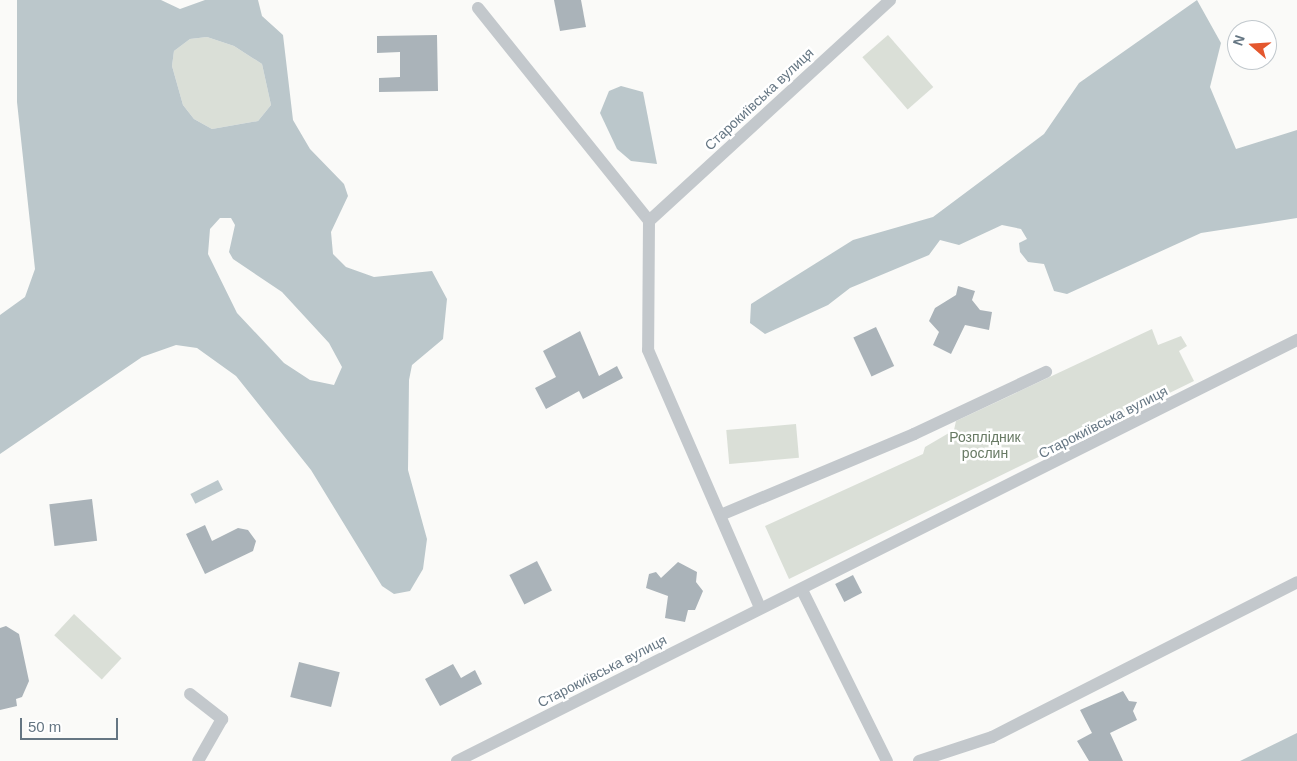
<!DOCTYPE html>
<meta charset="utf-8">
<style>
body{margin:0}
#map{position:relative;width:1297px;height:761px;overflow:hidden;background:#fafaf8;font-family:Helvetica,sans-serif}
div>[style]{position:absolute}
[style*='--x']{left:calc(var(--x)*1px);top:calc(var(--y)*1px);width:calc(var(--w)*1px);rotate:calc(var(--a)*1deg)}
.green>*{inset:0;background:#dadfd7;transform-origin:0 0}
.water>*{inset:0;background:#bbc7cb;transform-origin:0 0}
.building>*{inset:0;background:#aab3b9;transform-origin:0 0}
.minor>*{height:12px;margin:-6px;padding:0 6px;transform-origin:6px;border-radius:6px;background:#c3c8cc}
span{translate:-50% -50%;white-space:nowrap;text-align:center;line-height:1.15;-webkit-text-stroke:5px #fff;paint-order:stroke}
.street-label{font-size:14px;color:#657683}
.park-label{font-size:14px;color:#687a64}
.north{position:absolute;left:1227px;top:20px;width:50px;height:50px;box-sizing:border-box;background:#fff;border:1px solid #c1c8cd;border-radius:50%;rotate:289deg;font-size:14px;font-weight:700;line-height:20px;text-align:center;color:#657683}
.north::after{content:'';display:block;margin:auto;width:18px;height:22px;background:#e4572e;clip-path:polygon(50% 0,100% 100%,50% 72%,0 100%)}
.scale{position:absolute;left:20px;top:718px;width:98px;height:22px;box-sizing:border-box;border:2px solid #657683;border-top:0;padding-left:6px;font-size:15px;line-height:18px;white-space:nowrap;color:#657683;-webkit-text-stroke:4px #fff;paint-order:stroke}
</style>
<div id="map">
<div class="green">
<i style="left:888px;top:35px;width:69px;height:34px;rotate:49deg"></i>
<i style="clip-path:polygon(207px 37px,234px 46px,262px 64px,271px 105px,258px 121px,212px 129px,194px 119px,183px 105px,172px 66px,174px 51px,190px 39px)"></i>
<i style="clip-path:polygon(1152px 329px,1158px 345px,1181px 336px,1187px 346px,1179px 351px,1194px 381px,789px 579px,765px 526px,923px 454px,925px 447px,954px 430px,956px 421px)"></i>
<i style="left:796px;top:424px;width:34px;height:70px;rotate:85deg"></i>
<i style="left:74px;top:614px;width:65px;height:29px;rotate:43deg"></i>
</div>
<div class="water">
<i style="clip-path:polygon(evenodd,17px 0,161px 0,180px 9px,205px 0,258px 0,262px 16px,283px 35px,293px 120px,310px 149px,344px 184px,348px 196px,331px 232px,333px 254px,346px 267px,374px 277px,432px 271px,447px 299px,443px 339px,412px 365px,409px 380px,408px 470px,427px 539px,423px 569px,410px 591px,394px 594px,382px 586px,311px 470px,236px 376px,197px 348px,176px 345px,142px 357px,0 454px,0 315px,25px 297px,35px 269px,17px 102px,17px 0,207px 37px,234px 46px,262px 64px,271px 105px,258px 121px,212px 129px,194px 119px,183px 105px,172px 66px,174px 51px,190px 39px,207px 37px,17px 0,220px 218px,231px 218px,235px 225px,229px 252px,233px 259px,282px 292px,329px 343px,342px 367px,334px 385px,310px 380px,284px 363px,237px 313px,208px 254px,210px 229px,220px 218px)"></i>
<i style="clip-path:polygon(1197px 0,1221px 43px,1210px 87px,1236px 149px,1297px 130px,1297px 218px,1201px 233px,1067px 294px,1054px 291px,1044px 264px,1028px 262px,1020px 252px,1019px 243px,1027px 239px,1021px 229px,1002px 225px,959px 245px,940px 240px,929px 255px,850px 288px,828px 305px,765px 334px,750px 323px,751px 304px,853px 240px,933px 217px,1044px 134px,1079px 83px)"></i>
<i style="clip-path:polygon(621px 86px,643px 92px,657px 164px,631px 161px,617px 149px,600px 113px,609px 91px)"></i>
<i style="left:218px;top:480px;width:11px;height:31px;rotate:63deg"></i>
<i style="clip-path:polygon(1297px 733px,1297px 761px,1240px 761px)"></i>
</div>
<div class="building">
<i style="clip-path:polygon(554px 0,581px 0,586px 27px,560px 31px)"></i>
<i style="clip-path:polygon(437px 35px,438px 91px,379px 92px,379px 78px,400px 77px,400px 52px,377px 53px,377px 36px)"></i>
<i style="clip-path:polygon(958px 286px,975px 291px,972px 300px,980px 310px,992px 312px,989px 330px,965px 325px,951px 354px,933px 345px,939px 332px,929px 321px,935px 308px,956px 295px)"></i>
<i style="left:876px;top:327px;width:43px;height:25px;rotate:65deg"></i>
<i style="clip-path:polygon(580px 331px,599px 376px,617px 366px,623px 378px,583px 399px,579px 391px,546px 409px,535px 388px,556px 377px,543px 351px)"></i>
<i style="left:92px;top:499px;width:42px;height:43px;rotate:83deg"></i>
<i style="clip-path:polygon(205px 525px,212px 541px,238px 528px,248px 530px,256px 541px,253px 551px,205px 574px,186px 534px)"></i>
<i style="left:537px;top:561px;width:33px;height:31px;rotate:63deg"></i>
<i style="clip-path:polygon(678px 562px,697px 572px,696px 582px,703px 591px,695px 610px,688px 610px,685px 622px,665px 618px,668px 596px,646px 588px,649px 574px,656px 572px,661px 578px)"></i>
<i style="left:853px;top:575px;width:20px;height:20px;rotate:63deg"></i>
<i style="clip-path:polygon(6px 626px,19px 634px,29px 681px,22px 697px,16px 699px,17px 706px,0 710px,0 628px)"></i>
<i style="left:299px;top:662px;width:42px;height:36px;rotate:14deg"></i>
<i style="clip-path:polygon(453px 664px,461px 678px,475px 670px,482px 684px,440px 706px,425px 679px)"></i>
<i style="clip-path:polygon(1123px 691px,1129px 701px,1137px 702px,1133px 711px,1137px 720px,1110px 733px,1123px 761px,1089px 761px,1077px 741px,1092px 733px,1080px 710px)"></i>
</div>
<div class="minor">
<i style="--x:478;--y:8;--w:273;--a:51.2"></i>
<i style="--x:649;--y:221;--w:129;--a:90.4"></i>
<i style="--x:648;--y:350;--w:280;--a:66.5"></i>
<i style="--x:649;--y:221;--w:327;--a:-42.5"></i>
<i style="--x:723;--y:514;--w:207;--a:-22.7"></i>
<i style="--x:914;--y:434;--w:146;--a:-25.2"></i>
<i style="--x:802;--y:590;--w:191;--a:63.6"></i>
<i style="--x:190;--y:694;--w:41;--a:38"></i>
<i style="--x:222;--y:719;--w:48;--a:119.7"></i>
<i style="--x:457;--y:761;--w:940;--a:-26.62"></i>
<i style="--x:919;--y:761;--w:77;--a:-18.2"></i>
<i style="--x:992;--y:737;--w:342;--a:-26.9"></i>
</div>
<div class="street-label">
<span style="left:759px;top:99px;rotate:-43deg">Старокиївська вулиця</span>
<span style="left:1103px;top:422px;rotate:-27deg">Старокиївська вулиця</span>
<span style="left:602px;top:671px;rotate:-27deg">Старокиївська вулиця</span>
</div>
<div class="park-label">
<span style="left:985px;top:445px">Розплідник<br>рослин</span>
</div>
<div class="north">N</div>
<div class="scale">50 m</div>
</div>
